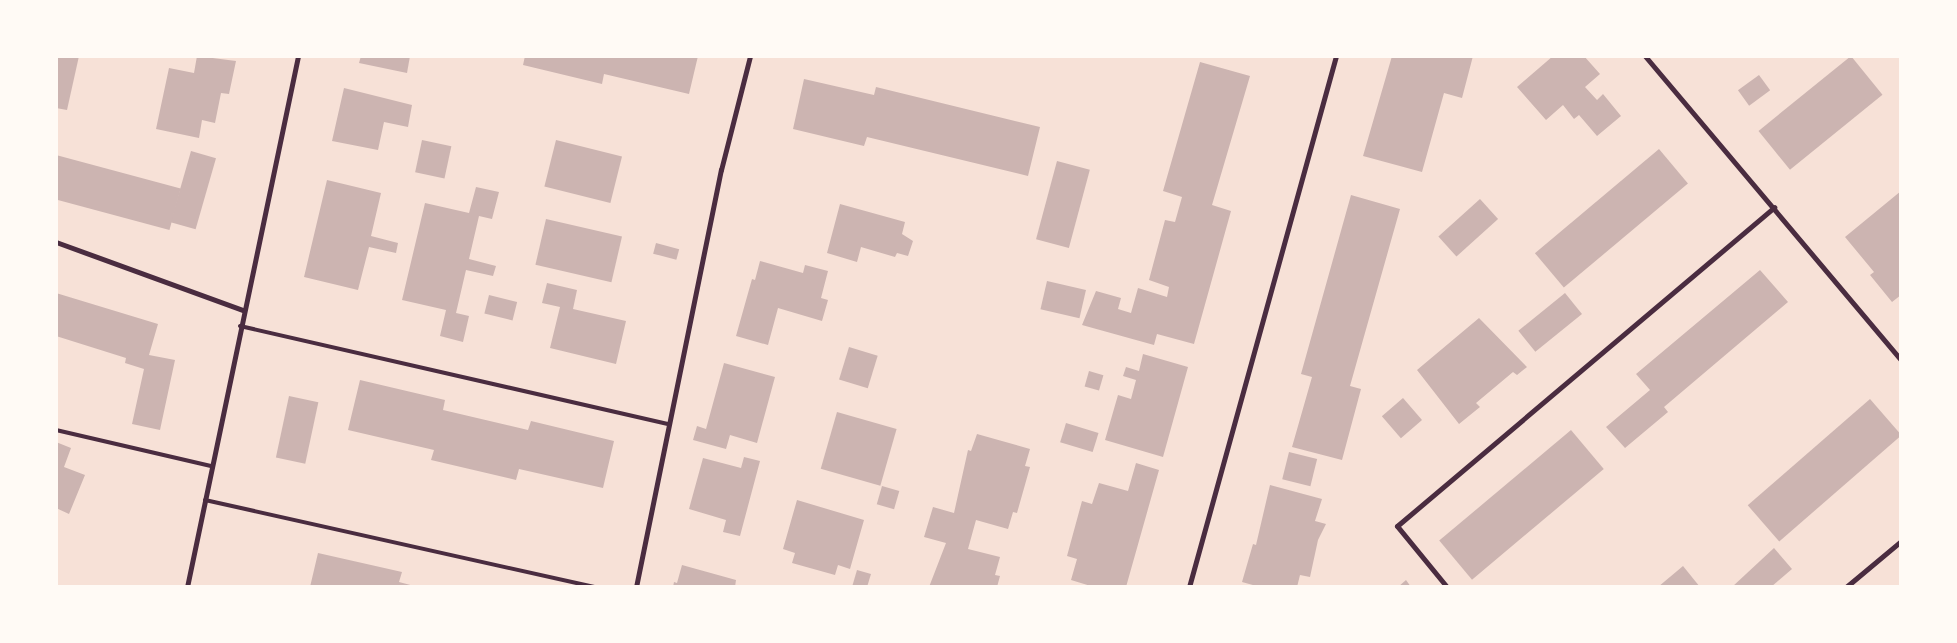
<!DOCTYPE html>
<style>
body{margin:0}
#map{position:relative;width:1957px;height:643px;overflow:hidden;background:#f7e1d7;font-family:"Playfair Display",serif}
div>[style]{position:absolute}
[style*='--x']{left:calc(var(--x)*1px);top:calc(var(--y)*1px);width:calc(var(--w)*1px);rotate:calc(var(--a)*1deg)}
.building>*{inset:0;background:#ccb4b1;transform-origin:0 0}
.service>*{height:4px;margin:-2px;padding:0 2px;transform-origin:2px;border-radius:2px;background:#4a2c40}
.minor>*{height:5px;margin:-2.5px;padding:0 2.5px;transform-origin:2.5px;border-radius:2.5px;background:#4a2c40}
span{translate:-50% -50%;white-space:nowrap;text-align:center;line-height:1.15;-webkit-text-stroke:4.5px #fffaf5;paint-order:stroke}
.frame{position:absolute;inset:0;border:58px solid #fffaf5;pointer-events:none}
</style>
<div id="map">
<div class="building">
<i style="clip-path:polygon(56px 56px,79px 56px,67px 110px,56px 108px)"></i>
<i style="clip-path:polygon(197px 56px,236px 61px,229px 94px,221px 93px,215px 123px,202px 120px,199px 138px,156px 129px,169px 68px,194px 73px)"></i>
<i style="clip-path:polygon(361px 56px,410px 56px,407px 73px,359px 63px)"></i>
<i style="clip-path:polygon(525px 56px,698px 56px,689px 94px,604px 74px,602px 84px,523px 65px)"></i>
<i style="clip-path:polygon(1392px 56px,1473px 56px,1462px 98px,1444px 93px,1422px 172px,1363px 156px)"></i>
<i style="clip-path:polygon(1553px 56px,1584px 56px,1600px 74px,1585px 87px,1597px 100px,1603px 94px,1621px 116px,1597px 136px,1579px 115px,1574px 119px,1563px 105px,1546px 120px,1517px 87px)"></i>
<i style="left:1851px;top:56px;width:50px;height:119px;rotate:51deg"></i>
<i style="clip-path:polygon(1200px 62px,1250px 76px,1212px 205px,1231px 211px,1194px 344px,1157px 334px,1154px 345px,1082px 325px,1096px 291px,1121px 298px,1118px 309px,1131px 313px,1138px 288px,1167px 297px,1169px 287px,1149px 280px,1165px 220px,1175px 222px,1182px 197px,1163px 191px)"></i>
<i style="left:1759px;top:75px;width:19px;height:26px;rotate:54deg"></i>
<i style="clip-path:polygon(804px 79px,874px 95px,876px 87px,1040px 127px,1028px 176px,867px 137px,864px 146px,793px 129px)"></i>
<i style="clip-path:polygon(344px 88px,412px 105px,408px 127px,384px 122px,378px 150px,332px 141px)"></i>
<i style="left:422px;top:140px;width:30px;height:33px;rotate:12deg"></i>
<i style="left:556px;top:140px;width:68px;height:48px;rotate:14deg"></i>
<i style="left:1659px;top:149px;width:45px;height:162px;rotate:50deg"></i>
<i style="left:191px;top:151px;width:26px;height:74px;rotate:16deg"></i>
<i style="left:56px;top:155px;width:129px;height:43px;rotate:15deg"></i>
<i style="left:1057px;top:161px;width:34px;height:81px;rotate:15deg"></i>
<i style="clip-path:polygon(327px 180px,381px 193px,371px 236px,398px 243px,396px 253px,369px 247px,358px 290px,304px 277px)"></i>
<i style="clip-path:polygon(476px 187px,499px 192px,492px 219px,479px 216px,469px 259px,496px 266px,493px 276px,466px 270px,456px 313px,469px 316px,463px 342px,440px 336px,446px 310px,402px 300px,425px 203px,469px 213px)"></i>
<i style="clip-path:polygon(1901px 191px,1901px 295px,1892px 302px,1870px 275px,1874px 272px,1845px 237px)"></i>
<i style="clip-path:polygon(1351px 195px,1400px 209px,1350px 386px,1361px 389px,1342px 460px,1292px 447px,1312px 377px,1301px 374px)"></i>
<i style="left:1480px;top:199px;width:27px;height:56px;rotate:48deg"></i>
<i style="clip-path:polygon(840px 204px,905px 222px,902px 234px,913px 241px,908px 256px,897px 253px,895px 257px,861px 247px,857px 262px,827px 253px)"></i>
<i style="left:546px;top:219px;width:78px;height:47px;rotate:13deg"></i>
<i style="left:656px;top:243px;width:24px;height:11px;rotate:15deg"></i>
<i style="clip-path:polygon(760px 261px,803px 273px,805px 265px,828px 271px,821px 298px,828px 300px,822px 321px,778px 308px,768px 345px,736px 336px,752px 279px,755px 280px)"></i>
<i style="clip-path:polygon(1760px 270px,1788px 302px,1664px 407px,1668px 412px,1625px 448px,1606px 427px,1650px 390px,1636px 374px)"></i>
<i style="left:1047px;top:281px;width:40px;height:29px;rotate:13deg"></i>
<i style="clip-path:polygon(547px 283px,577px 290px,573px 309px,626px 321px,616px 364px,550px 348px,560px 307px,542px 303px)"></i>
<i style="clip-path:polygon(56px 293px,158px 324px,149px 355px,175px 360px,160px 430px,132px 424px,144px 369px,125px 363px,126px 358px,56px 336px)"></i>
<i style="left:1565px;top:293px;width:27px;height:60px;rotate:51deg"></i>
<i style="left:489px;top:295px;width:29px;height:19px;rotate:14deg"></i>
<i style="clip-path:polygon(1479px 318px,1527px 367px,1517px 375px,1513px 372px,1476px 403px,1480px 407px,1459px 424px,1417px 370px)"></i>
<i style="left:849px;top:347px;width:30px;height:34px;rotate:17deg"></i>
<i style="clip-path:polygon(1143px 354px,1188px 367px,1163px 457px,1105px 440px,1118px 395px,1131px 399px,1136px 380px,1123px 376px,1126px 367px,1139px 371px)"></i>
<i style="clip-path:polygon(724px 363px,775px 377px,757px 443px,730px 435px,726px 449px,693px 440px,697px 426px,706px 429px)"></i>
<i style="left:1089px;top:371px;width:15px;height:16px;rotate:16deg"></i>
<i style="clip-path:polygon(360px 380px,445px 400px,443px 410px,528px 430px,531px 421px,614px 441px,603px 488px,519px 469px,516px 480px,431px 460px,434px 450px,348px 430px)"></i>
<i style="left:289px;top:396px;width:30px;height:63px;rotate:12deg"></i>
<i style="left:1403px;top:398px;width:29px;height:28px;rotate:49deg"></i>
<i style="left:1870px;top:399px;width:48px;height:162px;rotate:49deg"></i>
<i style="left:837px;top:412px;width:62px;height:59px;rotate:16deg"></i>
<i style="left:1066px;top:423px;width:34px;height:20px;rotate:17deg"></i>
<i style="left:1571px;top:430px;width:51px;height:172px;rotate:50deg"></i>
<i style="clip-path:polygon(977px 434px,1030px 449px,1025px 466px,1030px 467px,1017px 513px,1013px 512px,1008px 529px,976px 520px,968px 549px,1000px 557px,995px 575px,1000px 576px,997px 587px,929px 587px,946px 543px,924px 537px,933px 507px,954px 513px,968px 450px,971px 451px)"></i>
<i style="clip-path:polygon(56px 442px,71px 448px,64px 467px,85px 475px,69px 514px,56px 508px)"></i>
<i style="left:1289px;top:452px;width:29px;height:28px;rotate:14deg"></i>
<i style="clip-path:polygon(744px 457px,760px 461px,740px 536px,723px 532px,726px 520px,689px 509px,703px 458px,741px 468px)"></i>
<i style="clip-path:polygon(1136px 463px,1159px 470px,1126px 587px,1094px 587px,1071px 580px,1077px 559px,1067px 556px,1082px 501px,1092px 504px,1099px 483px,1128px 491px)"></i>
<i style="clip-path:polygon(1270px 485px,1322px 499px,1315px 521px,1326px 524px,1318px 540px,1310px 577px,1300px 575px,1297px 587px,1260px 587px,1242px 582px,1253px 544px,1256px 545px)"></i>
<i style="left:882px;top:486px;width:18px;height:19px;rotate:16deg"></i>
<i style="clip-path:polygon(797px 500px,864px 520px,850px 569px,838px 565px,835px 575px,792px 563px,795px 553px,783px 549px)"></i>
<i style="clip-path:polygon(1774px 548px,1792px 569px,1771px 587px,1732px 587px)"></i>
<i style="clip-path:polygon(318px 553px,402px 572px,399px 582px,418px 587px,310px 587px)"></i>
<i style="clip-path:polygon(682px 565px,736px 580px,735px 587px,673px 587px,674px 582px,677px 583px)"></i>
<i style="clip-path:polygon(1683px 566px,1700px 587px,1658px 587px)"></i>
<i style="clip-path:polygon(857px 570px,871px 574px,867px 587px,852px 587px)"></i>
<i style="clip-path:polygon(1406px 580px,1411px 587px,1398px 587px)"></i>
</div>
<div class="service">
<i style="--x:240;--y:326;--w:440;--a:12.9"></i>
<i style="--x:56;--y:430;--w:159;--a:13.1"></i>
<i style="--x:205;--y:500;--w:399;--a:12.6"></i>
</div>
<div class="minor">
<i style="--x:1645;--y:56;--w:397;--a:49.9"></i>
<i style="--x:56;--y:242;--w:199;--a:20"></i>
<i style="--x:187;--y:587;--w:542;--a:-78.19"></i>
<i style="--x:636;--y:587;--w:426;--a:-78.5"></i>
<i style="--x:721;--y:170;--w:118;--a:-75.7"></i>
<i style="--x:1189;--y:587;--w:551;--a:-74.53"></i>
<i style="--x:1447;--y:587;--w:79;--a:-129.3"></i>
<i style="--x:1397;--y:526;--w:494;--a:-40.2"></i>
<i style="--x:1846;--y:587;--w:72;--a:-39.9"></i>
</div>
<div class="frame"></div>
</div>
